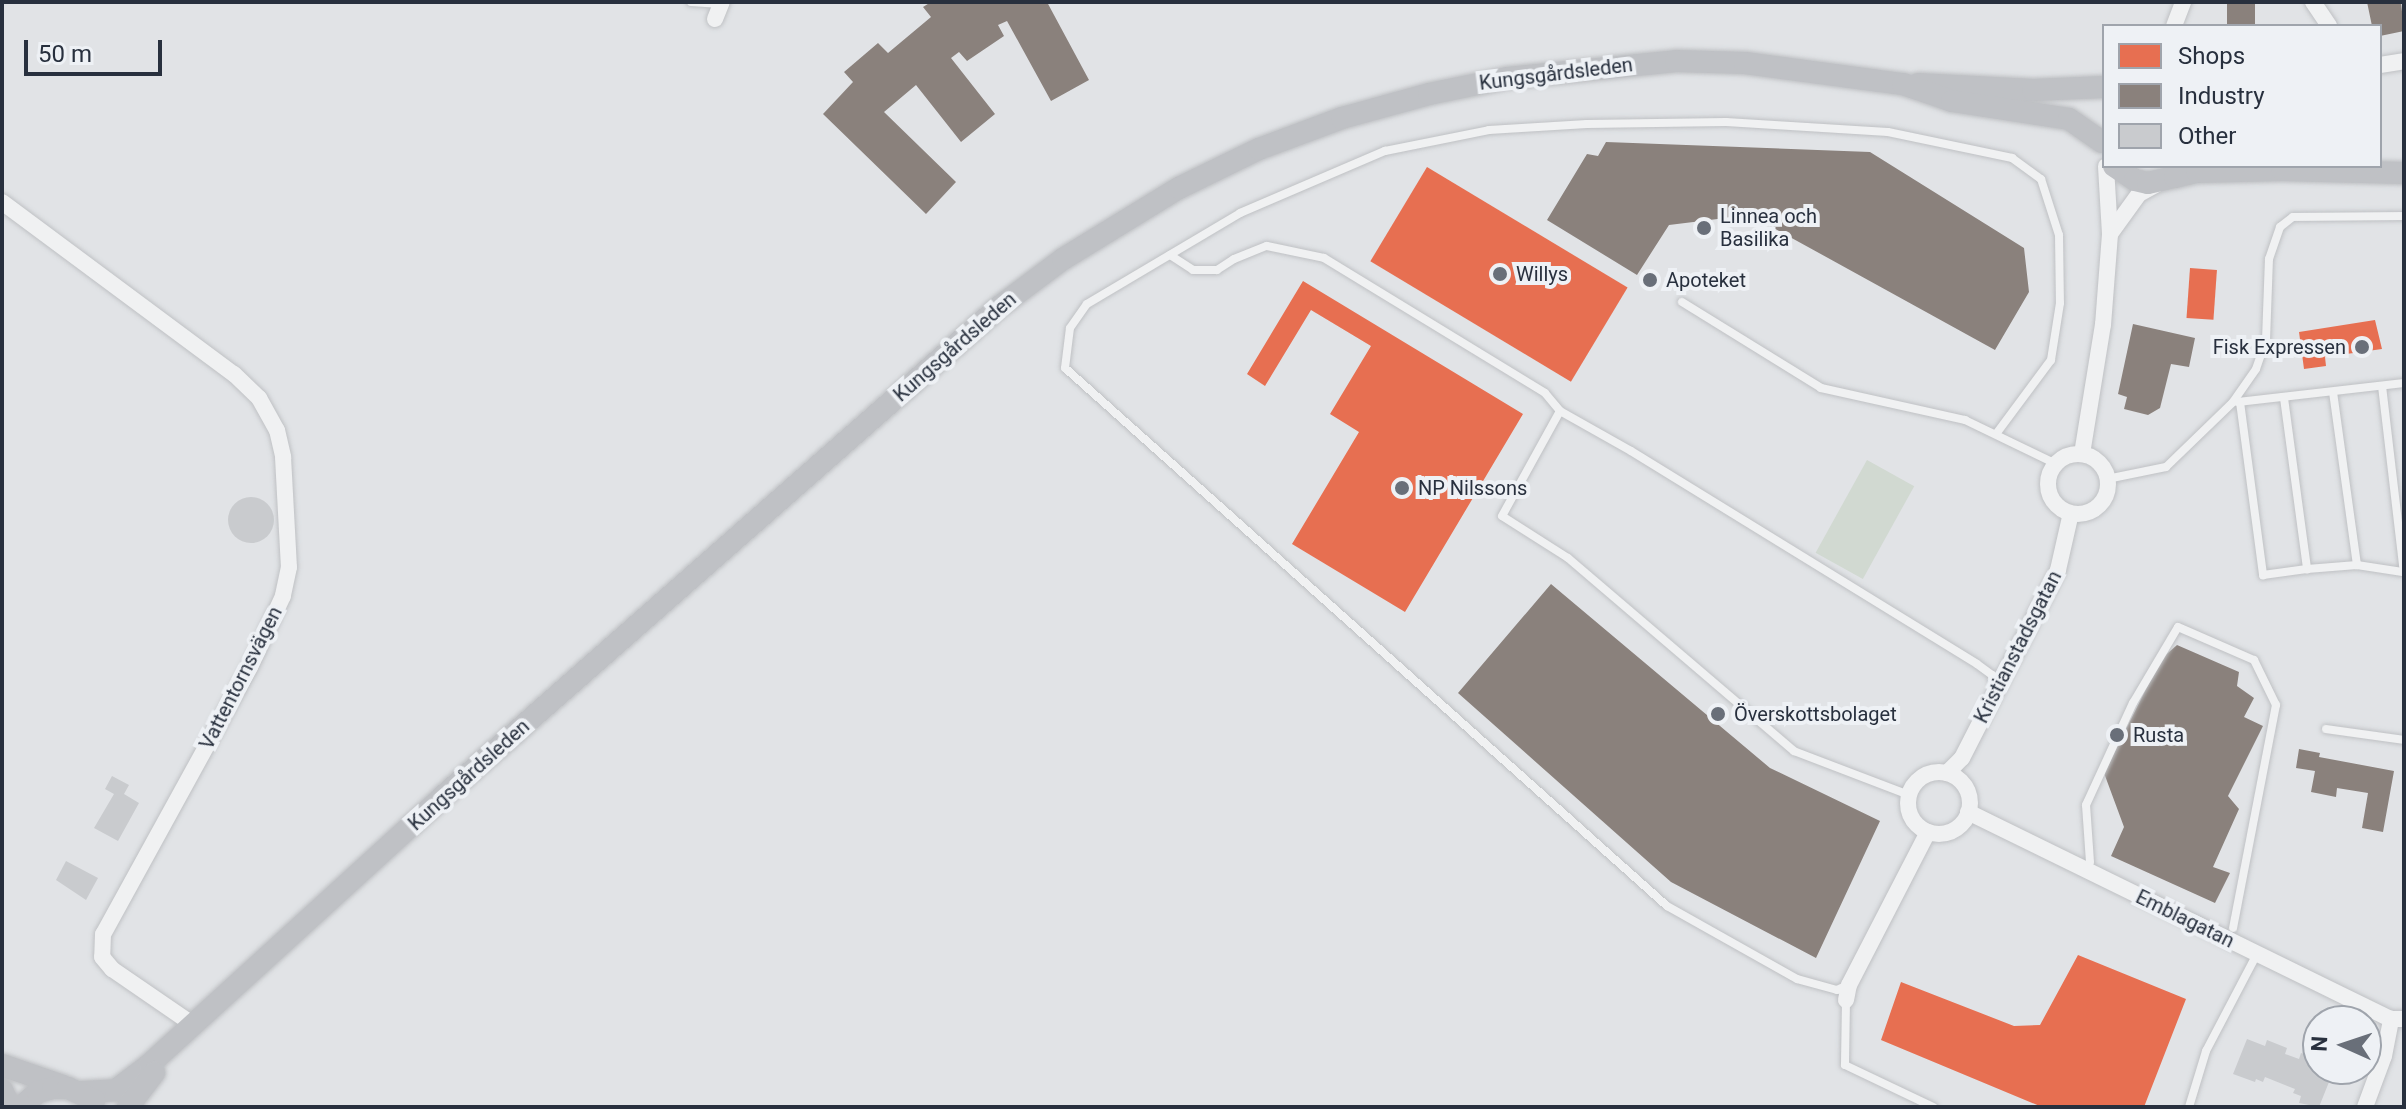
<!DOCTYPE html>
<meta charset="utf-8">
<style>
body{margin:0}
#map{position:relative;width:2406px;height:1109px;overflow:hidden;background:#e1e3e6;font-family:Roboto,sans-serif}
div>[style]{position:absolute}
[style*='--x']{left:calc(var(--x)*1px);top:calc(var(--y)*1px);width:calc(var(--w)*1px);rotate:calc(var(--a)*1deg)}
.green>*{inset:0;background:#d1d9d1;transform-origin:0 0}
.shops>*{inset:0;background:#e76f51;transform-origin:0 0}
.industry>*{inset:0;background:#8a817c;transform-origin:0 0}
.building>*{inset:0;background:#c9cbce}
.round{border-radius:50%}
.roads{filter:drop-shadow(0 0 2px #bfc1c4) drop-shadow(0 0 2px #bfc1c4)}
.lane>*{height:8px;margin:-4px;padding:0 4px;transform-origin:4px;border-radius:4px;background:#f0f1f2}
.street>*{height:16px;margin:-8px;padding:0 8px;transform-origin:8px;border-radius:8px;background:#f0f1f2}
.street>.ring{margin:-8px;padding:0;box-sizing:content-box;background:none;border:16px solid #f0f1f2;border-radius:50%}
.secondary>*{height:22px;margin:-11px;padding:0 11px;transform-origin:11px;border-radius:11px;background:#bfc1c5}
.dots>*{width:22px;height:22px;translate:-50% -50%;box-sizing:border-box;border:4px solid #eef1f5;border-radius:50%}
span{translate:-50% -50%;white-space:nowrap;text-align:center;line-height:1.15;-webkit-text-stroke:8px #eef1f5;paint-order:stroke}
.street-label{font-size:20px;color:#28303e}
.poi-label{font-size:20px;color:#28303e}
.left{translate:0 -50%;text-align:left}
.right{translate:-100% -50%;text-align:right}
.frame{position:absolute;inset:0;border:4px solid #28303e;pointer-events:none}
.legend{position:absolute;left:2102px;top:24px;width:280px;height:144px;box-sizing:border-box;background:#eef1f5;border:2px solid #9fa4ac;margin:0;padding:10px 14px;list-style:none;font-size:24px;color:#28303e}
.legend li{display:flex;align-items:center;gap:16px;height:40px}
.legend b{width:40px;border:2px solid #9fa4ac}
.north{position:absolute;left:2302px;top:1005px;width:80px;height:80px;box-sizing:border-box;background:#eef1f5;border:2px solid #9fa4ac;border-radius:50%;rotate:273deg;font-size:22px;font-weight:700;line-height:32px;text-align:center;color:#28303e}
.north::after{content:'';display:block;margin:auto;width:28px;height:36px;background:#696f79;clip-path:polygon(50% 0,100% 100%,50% 72%,0 100%)}
.scale{position:absolute;left:24px;top:40px;width:138px;height:36px;box-sizing:border-box;border:4px solid #28303e;border-top:0;padding-left:10px;font-size:24px;line-height:28px;white-space:nowrap;color:#28303e;-webkit-text-stroke:6px #eef1f5;paint-order:stroke}
</style>
<div id="map">
<div class="green">
<i style="left:1867px;top:460px;width:54px;height:106px;rotate:29deg"></i>
</div>
<div class="shops">
<i style="left:1427px;top:167px;width:234px;height:110px;rotate:31deg"></i>
<i style="left:2190px;top:268px;width:27px;height:50px;rotate:4deg"></i>
<i style="clip-path:polygon(1303px 281px,1523px 414px,1405px 612px,1292px 544px,1359px 432px,1330px 414px,1371px 346px,1311px 310px,1265px 386px,1247px 374px)"></i>
<i style="clip-path:polygon(2375px 320px,2382px 349px,2325px 357px,2326px 366px,2304px 369px,2299px 332px)"></i>
<i style="clip-path:polygon(2078px 955px,2186px 999px,2144px 1107px,2042px 1107px,1881px 1040px,1901px 982px,2014px 1026px,2040px 1025px)"></i>
</div>
<div class="industry">
<i style="clip-path:polygon(931px 2px,1047px 2px,1089px 80px,1051px 101px,1007px 21px,998px 25px,1004px 36px,967px 61px,959px 52px,951px 58px,995px 114px,961px 142px,916px 85px,884px 112px,956px 182px,926px 214px,823px 114px,853px 82px,844px 72px,878px 43px,888px 53px,931px 17px,923px 7px)"></i>
<i style="left:2227px;top:2px;width:28px;height:24px"></i>
<i style="clip-path:polygon(2367px 2px,2401px 2px,2404px 31px,2380px 36px,2380px 26px,2372px 26px)"></i>
<i style="clip-path:polygon(1606px 142px,1870px 152px,2024px 248px,2029px 292px,1995px 350px,1750px 215px,1669px 225px,1637px 275px,1547px 220px,1587px 154px,1598px 156px)"></i>
<i style="clip-path:polygon(2133px 324px,2195px 338px,2189px 367px,2171px 364px,2160px 408px,2148px 415px,2124px 409px,2127px 397px,2118px 394px)"></i>
<i style="clip-path:polygon(1551px 584px,1770px 768px,1880px 821px,1816px 958px,1671px 882px,1458px 693px)"></i>
<i style="clip-path:polygon(2177px 645px,2239px 672px,2237px 686px,2254px 698px,2244px 717px,2263px 726px,2228px 796px,2239px 809px,2213px 867px,2230px 873px,2215px 903px,2111px 856px,2124px 827px,2104px 773px,2161px 659px)"></i>
<i style="clip-path:polygon(2299px 749px,2320px 753px,2319px 757px,2394px 771px,2383px 832px,2362px 828px,2368px 793px,2337px 788px,2336px 797px,2311px 792px,2315px 771px,2296px 768px)"></i>
</div>
<div class="building">
<i class="round" style="left:228px;top:497px;width:46px;height:46px"></i>
<i style="clip-path:polygon(112px 776px,129px 785px,124px 794px,139px 803px,118px 841px,94px 828px,114px 794px,105px 789px)"></i>
<i style="clip-path:polygon(66px 861px,98px 878px,86px 900px,56px 880px)"></i>
<i style="clip-path:polygon(2247px 1039px,2265px 1046px,2267px 1040px,2287px 1048px,2285px 1054px,2299px 1059px,2301px 1053px,2318px 1060px,2318px 1069px,2333px 1072px,2319px 1107px,2299px 1103px,2301px 1096px,2293px 1093px,2295px 1089px,2265px 1077px,2263px 1082px,2256px 1079px,2255px 1082px,2233px 1074px)"></i>
</div>
<div class="roads">
<div class="lane">
<i style="--x:691;--y:2;--w:30;--a:4"></i>
<i style="--x:1170;--y:255;--w:27;--a:33"></i>
<i style="--x:1193;--y:270;--w:24;--a:0"></i>
<i style="--x:1217;--y:270;--w:20;--a:-33"></i>
<i style="--x:1234;--y:259;--w:35;--a:-22"></i>
<i style="--x:1267;--y:246;--w:58;--a:11.9"></i>
<i style="--x:1324;--y:258;--w:259;--a:31.4"></i>
<i style="--x:1545;--y:393;--w:23;--a:50"></i>
<i style="--x:1682;--y:302;--w:163;--a:31.7"></i>
<i style="--x:1821;--y:388;--w:148;--a:12.5"></i>
<i style="--x:1965;--y:420;--w:101;--a:25.8"></i>
<i style="--x:2382;--y:386;--w:187;--a:83.3"></i>
<i style="--x:2333;--y:392;--w:175;--a:82.1"></i>
<i style="--x:2357;--y:565;--w:46;--a:8.8"></i>
<i style="--x:2284;--y:398;--w:173;--a:82.3"></i>
<i style="--x:2307;--y:569;--w:50;--a:-4.6"></i>
<i style="--x:2238;--y:402;--w:167;--a:-6.5"></i>
<i style="--x:2240;--y:402;--w:175;--a:82.4"></i>
<i style="--x:2263;--y:575;--w:44;--a:-7.8"></i>
<i style="--x:2107;--y:479;--w:60;--a:-11.5"></i>
<i style="--x:2166;--y:467;--w:93;--a:-44.1"></i>
<i style="--x:2233;--y:402;--w:40;--a:-55.1"></i>
<i style="--x:2256;--y:369;--w:31;--a:-71"></i>
<i style="--x:2266;--y:340;--w:81;--a:-87.9"></i>
<i style="--x:2269;--y:259;--w:34;--a:-71"></i>
<i style="--x:2280;--y:227;--w:16;--a:-38"></i>
<i style="--x:2293;--y:217;--w:111;--a:-0.5"></i>
<i style="--x:2326;--y:729;--w:79;--a:8"></i>
<i style="--x:1909;--y:795;--w:123;--a:-159.1"></i>
<i style="--x:1794;--y:751;--w:297;--a:-139.5"></i>
<i style="--x:1568;--y:558;--w:78;--a:-147.5"></i>
<i style="--x:1502;--y:516;--w:120;--a:-61.1"></i>
<i style="--x:1560;--y:411;--w:81;--a:29.4"></i>
<i style="--x:1631;--y:451;--w:406;--a:31.6"></i>
<i style="--x:1977;--y:664;--w:19;--a:36"></i>
<i style="--x:1992;--y:675;--w:14;--a:82"></i>
<i style="--x:2090;--y:862;--w:57;--a:-94"></i>
<i style="--x:2086;--y:805;--w:112;--a:-65.3"></i>
<i style="--x:2133;--y:703;--w:88;--a:-59.4"></i>
<i style="--x:2178;--y:627;--w:83;--a:23.5"></i>
<i style="--x:2254;--y:660;--w:50;--a:63.9"></i>
<i style="--x:2276;--y:705;--w:227;--a:100.9"></i>
<i style="--x:1848;--y:985;--w:12;--a:156"></i>
<i style="--x:1837;--y:990;--w:41;--a:-164.6"></i>
<i style="--x:1797;--y:979;--w:149;--a:-150.7"></i>
<i style="--x:1667;--y:906;--w:807;--a:-138.21"></i>
<i style="--x:1065;--y:368;--w:40;--a:-82.9"></i>
<i style="--x:1070;--y:328;--w:29;--a:-55"></i>
<i style="--x:1087;--y:304;--w:178;--a:-30.7"></i>
<i style="--x:1240;--y:213;--w:158;--a:-23.2"></i>
<i style="--x:1385;--y:151;--w:106;--a:-11.4"></i>
<i style="--x:1489;--y:130;--w:98;--a:-3.5"></i>
<i style="--x:1587;--y:124;--w:139;--a:-0.8"></i>
<i style="--x:1726;--y:122;--w:162;--a:3.5"></i>
<i style="--x:1888;--y:132;--w:127;--a:11.8"></i>
<i style="--x:2012;--y:158;--w:36;--a:36"></i>
<i style="--x:2041;--y:179;--w:59;--a:72.2"></i>
<i style="--x:2059;--y:235;--w:68;--a:89.2"></i>
<i style="--x:2060;--y:303;--w:58;--a:99"></i>
<i style="--x:2051;--y:360;--w:92;--a:126.6"></i>
<i style="--x:1846;--y:1000;--w:65;--a:90.9"></i>
<i style="--x:1845;--y:1065;--w:98;--a:25.5"></i>
<i style="--x:2189;--y:1107;--w:59;--a:-73.1"></i>
<i style="--x:2206;--y:1051;--w:110;--a:-62.3"></i>
</div>
<div class="street">
<i style="--x:2313;--y:2;--w:29;--a:56"></i>
<i style="--x:715;--y:19;--w:18;--a:-68"></i>
<i style="--x:2174;--y:26;--w:26;--a:-69"></i>
<i style="--x:2380;--y:65;--w:24;--a:-9"></i>
<i style="--x:2;--y:202;--w:289;--a:36.6"></i>
<i style="--x:234;--y:374;--w:35;--a:44"></i>
<i style="--x:259;--y:398;--w:37;--a:61"></i>
<i style="--x:277;--y:430;--w:28;--a:77"></i>
<i style="--x:283;--y:457;--w:110;--a:86.9"></i>
<i style="--x:289;--y:567;--w:30;--a:102"></i>
<i style="--x:283;--y:596;--w:78;--a:114.9"></i>
<i style="--x:250;--y:667;--w:305;--a:118.8"></i>
<i style="--x:103;--y:934;--w:23;--a:92"></i>
<i style="--x:102;--y:957;--w:16;--a:50"></i>
<i style="--x:112;--y:969;--w:97;--a:34.5"></i>
<i style="--x:2110;--y:234;--w:49;--a:-54.1"></i>
<i style="--x:2139;--y:194;--w:25;--a:-29"></i>
<i style="--x:2082;--y:454;--w:131;--a:-80.8"></i>
<i style="--x:2103;--y:325;--w:91;--a:-85.6"></i>
<i style="--x:2110;--y:234;--w:68;--a:-93.4"></i>
<i class="ring" style="left:2048px;top:454px;width:44px;height:44px"></i>
<i class="ring" style="left:1908px;top:772px;width:46px;height:46px"></i>
<i style="--x:1947;--y:773;--w:21;--a:-45"></i>
<i style="--x:1962;--y:758;--w:211;--a:-62.9"></i>
<i style="--x:2058;--y:570;--w:58;--a:-77.2"></i>
<i style="--x:1968;--y:812;--w:471;--a:26.1"></i>
<i style="--x:2391;--y:1019;--w:13;--a:0"></i>
<i style="--x:1846;--y:1000;--w:15;--a:-79"></i>
<i style="--x:1849;--y:985;--w:172;--a:-62.7"></i>
<i style="--x:2365;--y:1107;--w:54;--a:-69.6"></i>
<i style="--x:2384;--y:1056;--w:38;--a:-79"></i>
</div>
<div class="secondary">
<i style="--x:1918;--y:84;--w:115;--a:3"></i>
<i style="--x:2033;--y:90;--w:71;--a:-2.4"></i>
<i style="--x:2114;--y:166;--w:25;--a:34"></i>
<i style="--x:2135;--y:180;--w:13;--a:13"></i>
<i style="--x:2148;--y:183;--w:28;--a:-13"></i>
<i style="--x:2175;--y:177;--w:13;--a:-39"></i>
<i style="--x:2175;--y:177;--w:23;--a:-13"></i>
<i style="--x:2197;--y:172;--w:85;--a:-1.3"></i>
<i style="--x:2282;--y:170;--w:122;--a:1.4"></i>
<i style="--x:2;--y:1065;--w:65;--a:19"></i>
<i style="--x:2;--y:1090;--w:19;--a:65"></i>
<i style="--x:83;--y:1092;--w:33;--a:-3"></i>
<i style="--x:116;--y:1090;--w:43;--a:-37.4"></i>
<i style="--x:150;--y:1064;--w:396;--a:-42.4"></i>
<i style="--x:442;--y:797;--w:742;--a:-41.34"></i>
<i style="--x:999;--y:307;--w:80;--a:-36.9"></i>
<i style="--x:1063;--y:259;--w:136;--a:-31.5"></i>
<i style="--x:1179;--y:188;--w:89;--a:-26"></i>
<i style="--x:1259;--y:149;--w:89;--a:-20.5"></i>
<i style="--x:1342;--y:118;--w:90;--a:-15.4"></i>
<i style="--x:1429;--y:94;--w:80;--a:-11.6"></i>
<i style="--x:1507;--y:78;--w:170;--a:-5.7"></i>
<i style="--x:1676;--y:61;--w:69;--a:1.7"></i>
<i style="--x:1745;--y:63;--w:159;--a:7.6"></i>
<i style="--x:1903;--y:84;--w:52;--a:19.1"></i>
<i style="--x:1952;--y:101;--w:118;--a:8.7"></i>
<i style="--x:2069;--y:119;--w:40;--a:34.9"></i>
<i style="--x:21;--y:1107;--w:23;--a:-41"></i>
<i style="--x:38;--y:1092;--w:16;--a:-15"></i>
<i style="--x:53;--y:1088;--w:15;--a:0"></i>
<i style="--x:68;--y:1088;--w:29;--a:25"></i>
<i style="--x:128;--y:1107;--w:43;--a:-52.6"></i>
</div>
</div>
<div class="dots">
<i style="left:1704px;top:228px;background:#696f79"></i>
<i style="left:1500px;top:274px;background:#696f79"></i>
<i style="left:1650px;top:280px;background:#696f79"></i>
<i style="left:2362px;top:347px;background:#696f79"></i>
<i style="left:1402px;top:488px;background:#696f79"></i>
<i style="left:1718px;top:714px;background:#696f79"></i>
<i style="left:2117px;top:735px;background:#696f79"></i>
</div>
<div class="street-label">
<span style="left:1556px;top:74px;rotate:-7deg">Kungsgårdsleden</span>
<span style="left:955px;top:347px;rotate:-41deg">Kungsgårdsleden</span>
<span style="left:2018px;top:647px;rotate:-63deg">Kristianstadsgatan</span>
<span style="left:241px;top:678px;rotate:-63deg">Vattentornsvägen</span>
<span style="left:469px;top:775px;rotate:-42deg">Kungsgårdsleden</span>
<span style="left:2185px;top:919px;rotate:26deg">Emblagatan</span>
</div>
<div class="poi-label">
<span class="left" style="left:1720px;top:228px">Linnea och<br>Basilika</span>
<span class="left" style="left:1516px;top:274px">Willys</span>
<span class="left" style="left:1666px;top:280px">Apoteket</span>
<span class="right" style="left:2346px;top:347px">Fisk Expressen</span>
<span class="left" style="left:1418px;top:488px">NP Nilssons</span>
<span class="left" style="left:1734px;top:714px">Överskottsbolaget</span>
<span class="left" style="left:2133px;top:735px">Rusta</span>
</div>
<div class="frame"></div>
<ul class="legend">
<li><b style="height:22px;background:#e76f51"></b>Shops</li>
<li><b style="height:22px;background:#8a817c"></b>Industry</li>
<li><b style="height:22px;background:#c9cbce"></b>Other</li>
</ul>
<div class="north">N</div>
<div class="scale">50 m</div>
</div>
